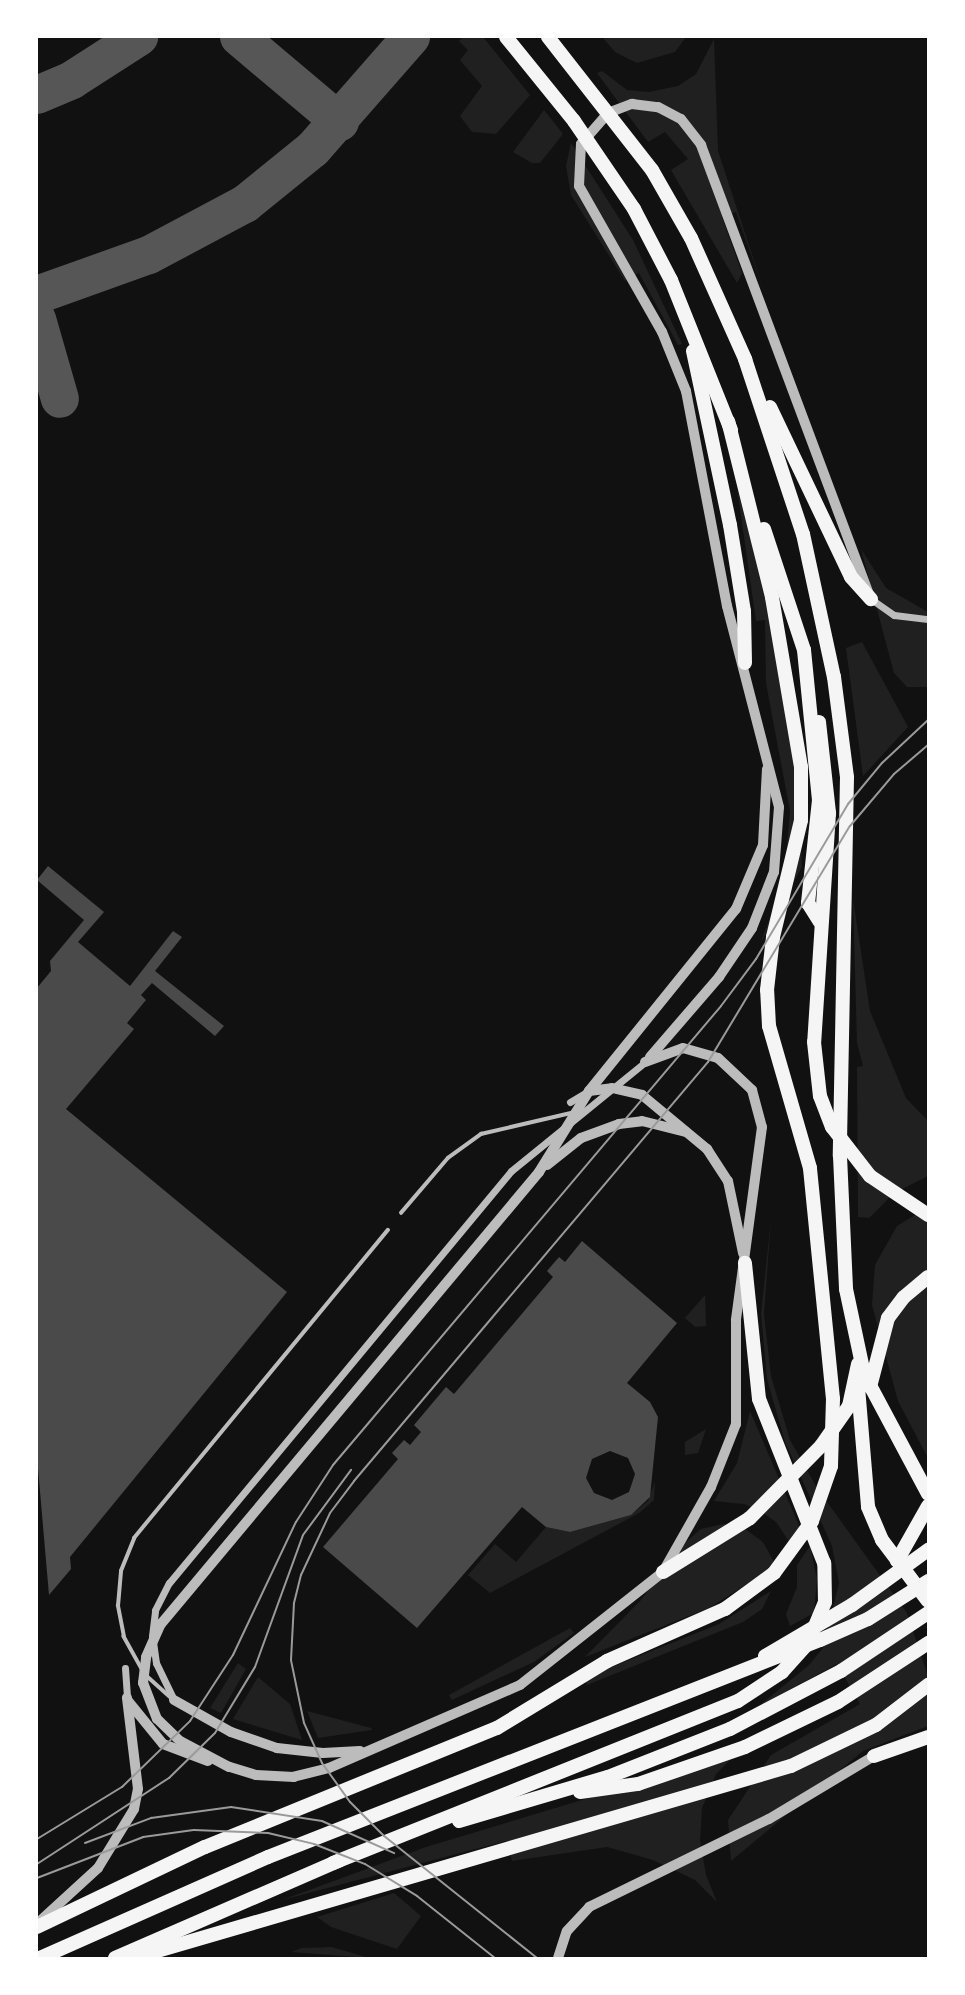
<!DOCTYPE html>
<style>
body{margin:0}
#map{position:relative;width:965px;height:1995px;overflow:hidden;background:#111;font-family:Poppins,sans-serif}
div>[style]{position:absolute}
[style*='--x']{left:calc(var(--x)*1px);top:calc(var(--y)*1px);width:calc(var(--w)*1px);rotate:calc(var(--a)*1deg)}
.green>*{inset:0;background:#202020}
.taxiway>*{height:38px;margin:-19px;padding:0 19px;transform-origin:19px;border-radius:19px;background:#565656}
.building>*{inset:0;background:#4a4a4a}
.service>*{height:3.5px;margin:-1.75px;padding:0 1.75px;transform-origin:1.75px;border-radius:1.75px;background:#bcbcbc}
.minor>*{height:7px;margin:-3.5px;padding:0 3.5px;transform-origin:3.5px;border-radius:3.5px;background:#bcbcbc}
.tertiary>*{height:10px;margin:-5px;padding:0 5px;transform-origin:5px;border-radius:5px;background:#bcbcbc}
.motorway>*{height:14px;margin:-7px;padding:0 7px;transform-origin:7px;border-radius:7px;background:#f5f5f5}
.tram>*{height:2px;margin:-1px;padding:0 1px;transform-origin:1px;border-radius:1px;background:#9a9a9a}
span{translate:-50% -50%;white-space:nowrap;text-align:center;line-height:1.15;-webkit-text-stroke:7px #fff;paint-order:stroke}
.frame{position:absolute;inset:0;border:38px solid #fff;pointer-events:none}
</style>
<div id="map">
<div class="green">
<i style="clip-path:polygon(463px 37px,483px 37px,530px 95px,496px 134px,472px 132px,460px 116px,482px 86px,460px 60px,468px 50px,459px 41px)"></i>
<i style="clip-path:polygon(602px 37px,686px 37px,675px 52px,637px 63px,615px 52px)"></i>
<i style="clip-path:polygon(714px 39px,718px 151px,765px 294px,736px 212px,722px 217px,742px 273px,737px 283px,671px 170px,688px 159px,665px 132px,648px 142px,597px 73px,602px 71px,627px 90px,649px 92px,678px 86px,696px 74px)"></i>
<i style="clip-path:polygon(544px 110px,563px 134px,540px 163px,532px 163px,513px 152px)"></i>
<i style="clip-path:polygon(571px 143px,633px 240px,682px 344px,678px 345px,639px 273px,625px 281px,571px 195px,566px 166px)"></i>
<i style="clip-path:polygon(737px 488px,772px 619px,799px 793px,802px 867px,760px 944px,784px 881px,790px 811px,766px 683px,765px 620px,756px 621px)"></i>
<i style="clip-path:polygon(861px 549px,886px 588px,928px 612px,928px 687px,907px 687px,894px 673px)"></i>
<i style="clip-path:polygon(862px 642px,908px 727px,863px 776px,846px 648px)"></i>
<i style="clip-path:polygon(853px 899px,870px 1011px,906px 1098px,928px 1121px,928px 1176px,894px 1193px,869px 1218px,858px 1217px,857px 1067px,863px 1066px,857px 1043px)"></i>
<i style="clip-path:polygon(928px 1207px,928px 1458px,898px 1401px,872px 1305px,875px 1265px,897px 1226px)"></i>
<i style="clip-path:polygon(771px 1219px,764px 1314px,771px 1376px,790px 1440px,817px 1488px,907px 1613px,928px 1676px,928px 1726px,863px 1751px,731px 1861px,728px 1820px,771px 1755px,860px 1704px,837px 1664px,759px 1706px,809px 1665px,823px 1648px,839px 1583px,832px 1546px,785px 1442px,767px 1379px,761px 1314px)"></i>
<i style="clip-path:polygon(705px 1295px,706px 1326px,695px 1327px,685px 1318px)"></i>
<i style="clip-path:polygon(750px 1411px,800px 1528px,790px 1543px,776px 1522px,762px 1512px,744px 1504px,714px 1501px,737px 1463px)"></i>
<i style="clip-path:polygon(706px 1429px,698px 1453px,685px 1455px,685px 1442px)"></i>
<i style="clip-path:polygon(655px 1481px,654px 1500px,639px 1513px,490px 1593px,468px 1575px,495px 1544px,516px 1562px,546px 1527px,570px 1532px,631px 1515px,648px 1501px)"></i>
<i style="clip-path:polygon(723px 1524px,745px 1529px,763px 1542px,774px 1562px,763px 1574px,709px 1608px,585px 1657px,641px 1600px,680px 1547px,701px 1529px)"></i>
<i style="clip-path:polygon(810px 1546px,817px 1579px,814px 1613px,790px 1626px,786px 1614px,797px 1587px,797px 1565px)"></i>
<i style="clip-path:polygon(771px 1591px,762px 1609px,743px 1622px,587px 1685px,584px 1678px,719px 1624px)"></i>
<i style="clip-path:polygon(570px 1628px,574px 1633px,534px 1662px,452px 1700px,449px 1695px)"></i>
<i style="clip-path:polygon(238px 1663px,246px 1669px,221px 1713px,210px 1708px)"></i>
<i style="clip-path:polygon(258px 1677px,290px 1704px,302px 1740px,233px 1719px)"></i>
<i style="clip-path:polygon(307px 1711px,371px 1728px,372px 1730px,318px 1738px)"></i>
<i style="clip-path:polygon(727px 1746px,734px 1756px,716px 1774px,702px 1808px,700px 1840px,706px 1875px,717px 1902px,695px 1880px,653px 1860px,607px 1847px,512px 1861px,506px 1841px,282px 1900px,426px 1847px,615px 1790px)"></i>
<i style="clip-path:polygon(394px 1893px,421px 1916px,397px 1949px,331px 1927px,317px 1917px)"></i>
<i style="clip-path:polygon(332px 1947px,369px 1958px,291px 1952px,302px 1948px)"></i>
</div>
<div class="taxiway">
<i style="--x:239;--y:37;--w:132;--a:40.1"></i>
<i style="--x:37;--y:95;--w:38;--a:-23"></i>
<i style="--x:72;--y:80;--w:80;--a:-32.7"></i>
<i style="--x:37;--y:295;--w:119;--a:-19.7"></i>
<i style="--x:149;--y:255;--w:109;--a:-28"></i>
<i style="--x:245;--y:204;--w:87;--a:-39"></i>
<i style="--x:313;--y:149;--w:149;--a:-48.8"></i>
<i style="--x:37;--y:319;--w:83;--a:74"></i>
</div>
<div class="building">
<i style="clip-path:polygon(48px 866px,104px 912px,78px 942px,130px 986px,173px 931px,182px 937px,155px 971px,224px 1026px,215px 1036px,152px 983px,141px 995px,146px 1000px,127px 1023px,134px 1029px,66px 1109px,287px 1292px,70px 1557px,71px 1569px,49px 1595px,37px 1457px,37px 988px,51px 971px,50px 961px,84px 920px,37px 880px)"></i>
<i style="clip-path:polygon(evenodd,582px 1241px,677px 1323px,627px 1383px,650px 1402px,658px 1417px,650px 1497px,631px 1515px,570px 1532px,546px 1527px,522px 1507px,417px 1628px,323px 1547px,398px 1459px,392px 1453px,404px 1440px,410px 1445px,421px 1432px,414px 1425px,446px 1387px,454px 1394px,553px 1277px,547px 1271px,559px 1257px,565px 1262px,582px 1241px,610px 1451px,628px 1458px,635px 1474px,629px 1492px,612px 1500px,594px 1493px,586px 1478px,592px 1459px,610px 1451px)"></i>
</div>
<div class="service">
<i style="--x:401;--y:1213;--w:72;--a:-49.5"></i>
<i style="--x:448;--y:1158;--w:41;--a:-36"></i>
<i style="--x:481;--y:1134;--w:92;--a:-13.1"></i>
<i style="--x:142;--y:1670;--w:38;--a:-119"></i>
<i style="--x:124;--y:1637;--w:32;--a:-101"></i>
<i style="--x:118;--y:1606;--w:35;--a:-85"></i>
<i style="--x:121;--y:1571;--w:35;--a:-68"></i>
<i style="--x:134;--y:1538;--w:399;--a:-50.5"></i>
<i style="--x:147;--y:1676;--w:31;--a:42"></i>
</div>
<div class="minor">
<i style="--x:871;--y:599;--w:28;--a:35"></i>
<i style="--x:894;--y:615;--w:34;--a:7"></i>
<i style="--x:570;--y:1102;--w:21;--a:-31"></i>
<i style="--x:125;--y:1668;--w:30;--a:86"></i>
<i style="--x:174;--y:1700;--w:41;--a:-115.9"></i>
<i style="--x:156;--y:1663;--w:27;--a:-98"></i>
<i style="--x:152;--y:1636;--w:26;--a:-83"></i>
<i style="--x:155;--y:1610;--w:30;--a:-63"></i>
<i style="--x:169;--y:1583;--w:535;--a:-50.3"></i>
<i style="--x:511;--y:1171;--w:173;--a:-39.1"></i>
</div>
<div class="tertiary">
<i style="--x:650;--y:1057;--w:106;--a:-49.2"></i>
<i style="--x:719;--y:977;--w:59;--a:-56"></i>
<i style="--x:752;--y:928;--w:60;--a:-68.6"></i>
<i style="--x:774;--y:872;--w:65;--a:-85.6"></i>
<i style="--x:779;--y:807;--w:208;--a:-104.5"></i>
<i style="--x:727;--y:606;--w:219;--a:-100.8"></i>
<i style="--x:686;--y:391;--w:64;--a:-112.1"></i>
<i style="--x:662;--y:332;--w:168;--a:-119.6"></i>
<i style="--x:579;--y:186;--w:42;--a:-87.3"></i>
<i style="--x:581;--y:144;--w:41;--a:-48.9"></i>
<i style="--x:608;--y:113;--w:26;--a:-21"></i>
<i style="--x:632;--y:104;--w:26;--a:7"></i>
<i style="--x:658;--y:107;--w:26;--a:28"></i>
<i style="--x:681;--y:119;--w:33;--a:52"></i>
<i style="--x:701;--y:145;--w:482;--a:69.5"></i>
<i style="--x:645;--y:1062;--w:40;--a:-20.2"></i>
<i style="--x:683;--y:1048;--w:36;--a:16"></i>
<i style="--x:718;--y:1058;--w:47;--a:43.3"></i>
<i style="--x:752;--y:1090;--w:38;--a:75"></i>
<i style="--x:762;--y:1127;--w:195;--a:97.7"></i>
<i style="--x:736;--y:1320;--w:104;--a:90"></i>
<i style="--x:736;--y:1424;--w:68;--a:111.6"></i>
<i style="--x:711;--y:1487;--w:98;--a:119.5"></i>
<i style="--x:663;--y:1572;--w:182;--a:141.7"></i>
<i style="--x:520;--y:1685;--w:208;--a:156.5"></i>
<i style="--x:329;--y:1768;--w:36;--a:166"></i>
<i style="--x:294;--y:1777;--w:38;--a:-177"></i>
<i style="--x:256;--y:1775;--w:28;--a:-163"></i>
<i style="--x:229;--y:1767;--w:55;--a:-152"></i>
<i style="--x:180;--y:1741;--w:32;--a:-136"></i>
<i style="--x:157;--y:1719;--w:39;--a:-111"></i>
<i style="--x:143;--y:1683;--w:26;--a:-83"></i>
<i style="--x:146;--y:1657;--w:36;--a:-66"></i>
<i style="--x:161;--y:1624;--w:589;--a:-50.09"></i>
<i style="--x:539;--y:1172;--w:95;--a:-58.3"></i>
<i style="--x:589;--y:1091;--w:234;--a:-51.1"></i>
<i style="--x:736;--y:909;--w:69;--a:-67.1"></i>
<i style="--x:763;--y:845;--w:76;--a:-87"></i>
<i style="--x:589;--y:1091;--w:23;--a:-7"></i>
<i style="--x:612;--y:1088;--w:31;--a:13"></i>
<i style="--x:642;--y:1095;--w:85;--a:39.7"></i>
<i style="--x:707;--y:1149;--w:38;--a:57"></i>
<i style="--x:728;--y:1181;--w:74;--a:78.2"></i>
<i style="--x:547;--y:1165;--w:43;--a:-38.5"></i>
<i style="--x:581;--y:1138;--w:40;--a:-20.2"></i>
<i style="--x:619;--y:1124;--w:23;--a:-7"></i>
<i style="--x:642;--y:1121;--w:45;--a:14"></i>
<i style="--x:174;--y:1700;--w:65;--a:29.3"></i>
<i style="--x:231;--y:1732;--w:49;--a:19.2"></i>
<i style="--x:277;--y:1748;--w:46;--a:6.2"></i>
<i style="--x:323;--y:1753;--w:37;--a:-3"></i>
<i style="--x:128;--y:1701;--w:55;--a:50.9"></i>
<i style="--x:163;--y:1744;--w:48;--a:20.7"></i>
<i style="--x:39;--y:1922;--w:80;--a:-42.5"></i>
<i style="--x:98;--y:1868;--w:69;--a:-58.6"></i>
<i style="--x:134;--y:1809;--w:20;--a:-79"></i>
<i style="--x:138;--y:1789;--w:92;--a:-96.9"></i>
<i style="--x:558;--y:1958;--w:28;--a:-72"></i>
<i style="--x:567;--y:1931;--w:33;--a:-47"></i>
<i style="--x:589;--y:1907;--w:200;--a:-26.1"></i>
<i style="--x:769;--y:1819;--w:122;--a:-31"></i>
</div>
<div class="motorway">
<i style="--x:506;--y:37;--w:108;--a:51"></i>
<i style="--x:574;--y:121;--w:107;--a:55.7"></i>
<i style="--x:634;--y:209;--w:80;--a:62.5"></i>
<i style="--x:671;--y:280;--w:162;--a:68.2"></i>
<i style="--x:548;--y:37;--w:169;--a:52"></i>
<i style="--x:652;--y:170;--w:78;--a:60.2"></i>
<i style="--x:691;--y:238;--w:133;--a:65.9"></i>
<i style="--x:745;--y:359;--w:184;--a:71.7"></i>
<i style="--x:803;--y:534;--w:146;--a:77.8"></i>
<i style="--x:834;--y:677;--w:101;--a:82.6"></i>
<i style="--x:847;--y:777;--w:379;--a:91.1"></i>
<i style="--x:840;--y:1156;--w:133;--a:87.4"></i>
<i style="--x:846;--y:1289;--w:87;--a:78"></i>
<i style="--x:864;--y:1374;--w:136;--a:61.9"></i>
<i style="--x:693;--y:351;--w:178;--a:78"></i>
<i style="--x:730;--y:525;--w:87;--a:80.8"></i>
<i style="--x:744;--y:611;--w:52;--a:88.9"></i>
<i style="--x:770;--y:407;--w:188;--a:64.5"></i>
<i style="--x:851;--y:577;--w:30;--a:48"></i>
<i style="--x:764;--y:529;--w:127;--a:71.7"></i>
<i style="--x:804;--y:650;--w:151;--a:84.3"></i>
<i style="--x:819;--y:800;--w:104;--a:96.1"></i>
<i style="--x:808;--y:903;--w:22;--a:58"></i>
<i style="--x:819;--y:722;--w:92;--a:83.7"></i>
<i style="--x:829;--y:813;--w:229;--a:93.7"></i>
<i style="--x:814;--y:1042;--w:54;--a:83.7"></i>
<i style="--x:820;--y:1096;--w:33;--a:69"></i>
<i style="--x:832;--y:1127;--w:62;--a:52.2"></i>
<i style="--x:870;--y:1176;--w:70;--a:33.9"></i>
<i style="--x:858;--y:1387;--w:120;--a:85.2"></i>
<i style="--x:868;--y:1507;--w:36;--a:67"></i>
<i style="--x:882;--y:1540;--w:76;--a:53"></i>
<i style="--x:870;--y:1387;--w:71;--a:-75.4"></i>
<i style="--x:888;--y:1318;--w:26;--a:-53"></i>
<i style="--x:904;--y:1297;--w:31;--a:-40"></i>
<i style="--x:897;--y:1561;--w:63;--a:-60.6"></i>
<i style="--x:663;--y:1572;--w:102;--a:-31.8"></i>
<i style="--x:750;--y:1518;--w:101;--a:-45.4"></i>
<i style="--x:821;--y:1446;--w:49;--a:-55"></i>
<i style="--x:849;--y:1406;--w:43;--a:-77.9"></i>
<i style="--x:765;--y:1656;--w:101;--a:-30.4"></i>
<i style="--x:852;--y:1605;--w:94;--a:-35.9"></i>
<i style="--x:874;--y:1756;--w:57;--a:-19.4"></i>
<i style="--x:580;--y:1792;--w:59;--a:-7.9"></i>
<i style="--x:638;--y:1784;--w:113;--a:-19.1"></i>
<i style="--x:745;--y:1747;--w:103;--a:-25.8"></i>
<i style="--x:838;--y:1702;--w:108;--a:-33.2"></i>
<i style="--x:459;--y:1821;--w:155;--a:-16.5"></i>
<i style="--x:608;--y:1777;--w:131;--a:-21.5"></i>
<i style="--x:730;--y:1729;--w:125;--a:-27.6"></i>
<i style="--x:841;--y:1671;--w:105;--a:-33.7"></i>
<i style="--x:333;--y:1863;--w:436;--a:-21.8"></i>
<i style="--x:738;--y:1701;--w:53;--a:-33.4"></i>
<i style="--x:782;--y:1672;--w:39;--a:-48"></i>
<i style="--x:808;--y:1643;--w:44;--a:-67.5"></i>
<i style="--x:825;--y:1602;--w:39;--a:-91"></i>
<i style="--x:824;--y:1563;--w:176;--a:-111.6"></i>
<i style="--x:759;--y:1399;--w:137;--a:-95.9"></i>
<i style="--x:37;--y:1927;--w:186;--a:-25.5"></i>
<i style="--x:205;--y:1847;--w:315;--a:-22.2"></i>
<i style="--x:497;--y:1728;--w:129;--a:-31.3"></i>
<i style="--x:607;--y:1661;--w:129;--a:-23.8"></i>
<i style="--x:725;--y:1609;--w:61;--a:-36.3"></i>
<i style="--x:774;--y:1573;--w:64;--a:-53.8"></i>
<i style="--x:812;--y:1521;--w:58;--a:-70.9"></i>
<i style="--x:831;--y:1466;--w:67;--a:-88.3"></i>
<i style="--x:833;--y:1399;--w:232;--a:-95.7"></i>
<i style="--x:810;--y:1168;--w:148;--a:-106.1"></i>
<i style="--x:769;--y:1026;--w:36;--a:-93"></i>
<i style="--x:767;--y:990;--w:53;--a:-83.5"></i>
<i style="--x:773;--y:937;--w:120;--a:-76.5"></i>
<i style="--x:801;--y:820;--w:53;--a:-90"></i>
<i style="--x:801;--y:767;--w:172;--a:-99.7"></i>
<i style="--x:772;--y:597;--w:181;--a:-104"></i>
<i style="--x:40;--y:1958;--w:249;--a:-23.9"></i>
<i style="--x:268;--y:1857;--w:593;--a:-21.46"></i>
<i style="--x:820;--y:1640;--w:52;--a:-23.6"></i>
<i style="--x:868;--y:1619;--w:71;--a:-32.3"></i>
<i style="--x:115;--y:1958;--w:245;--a:-23.5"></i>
<i style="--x:133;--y:1958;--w:685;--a:-16.27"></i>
<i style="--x:791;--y:1766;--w:94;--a:-25.8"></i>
<i style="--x:876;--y:1725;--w:66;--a:-37.6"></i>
</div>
<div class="tram">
<i style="--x:37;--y:1839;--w:100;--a:-31.5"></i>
<i style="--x:122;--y:1787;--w:95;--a:-44.1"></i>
<i style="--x:190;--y:1721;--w:79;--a:-56.9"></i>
<i style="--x:233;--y:1655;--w:147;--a:-64.7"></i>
<i style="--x:296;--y:1522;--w:68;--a:-57"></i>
<i style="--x:333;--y:1465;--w:601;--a:-49.79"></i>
<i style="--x:721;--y:1006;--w:59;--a:-53.3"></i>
<i style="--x:756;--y:959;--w:180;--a:-59.3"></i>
<i style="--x:848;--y:804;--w:53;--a:-50.3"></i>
<i style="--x:882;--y:763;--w:63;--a:-43.1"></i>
<i style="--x:85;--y:1843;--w:71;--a:-20.7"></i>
<i style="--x:151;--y:1818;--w:81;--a:-7.8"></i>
<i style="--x:231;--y:1807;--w:92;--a:8.7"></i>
<i style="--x:322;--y:1821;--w:79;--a:24"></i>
<i style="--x:37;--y:1864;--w:158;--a:-33.1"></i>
<i style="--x:169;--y:1778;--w:64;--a:-44.4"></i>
<i style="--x:215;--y:1733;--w:77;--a:-58.8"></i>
<i style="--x:255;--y:1667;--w:140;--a:-70"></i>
<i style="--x:303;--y:1535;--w:81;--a:-53.6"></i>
<i style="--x:37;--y:1878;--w:114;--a:-21.1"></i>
<i style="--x:143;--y:1837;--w:51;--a:-7.8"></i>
<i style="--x:194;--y:1830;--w:74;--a:2.3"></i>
<i style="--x:268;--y:1833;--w:47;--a:13.4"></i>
<i style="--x:314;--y:1844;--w:55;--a:21.4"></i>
<i style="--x:365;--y:1864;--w:61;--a:31.6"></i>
<i style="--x:417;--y:1896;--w:100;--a:38.5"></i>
<i style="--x:537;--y:1958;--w:196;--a:-141.4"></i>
<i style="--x:384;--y:1836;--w:48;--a:-135"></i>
<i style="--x:350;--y:1802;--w:48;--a:-125.7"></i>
<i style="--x:322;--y:1763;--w:44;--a:-114.2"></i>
<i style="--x:304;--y:1723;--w:64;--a:-101.7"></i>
<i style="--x:291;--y:1660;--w:57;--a:-87"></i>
<i style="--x:294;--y:1603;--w:29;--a:-76"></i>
<i style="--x:301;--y:1575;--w:68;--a:-64.9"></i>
<i style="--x:330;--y:1513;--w:40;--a:-53"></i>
<i style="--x:354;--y:1481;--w:549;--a:-49.81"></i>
<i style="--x:708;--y:1062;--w:275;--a:-59"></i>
<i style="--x:850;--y:826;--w:68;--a:-49.8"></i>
<i style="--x:894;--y:774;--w:45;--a:-40.5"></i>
</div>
<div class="frame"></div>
</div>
